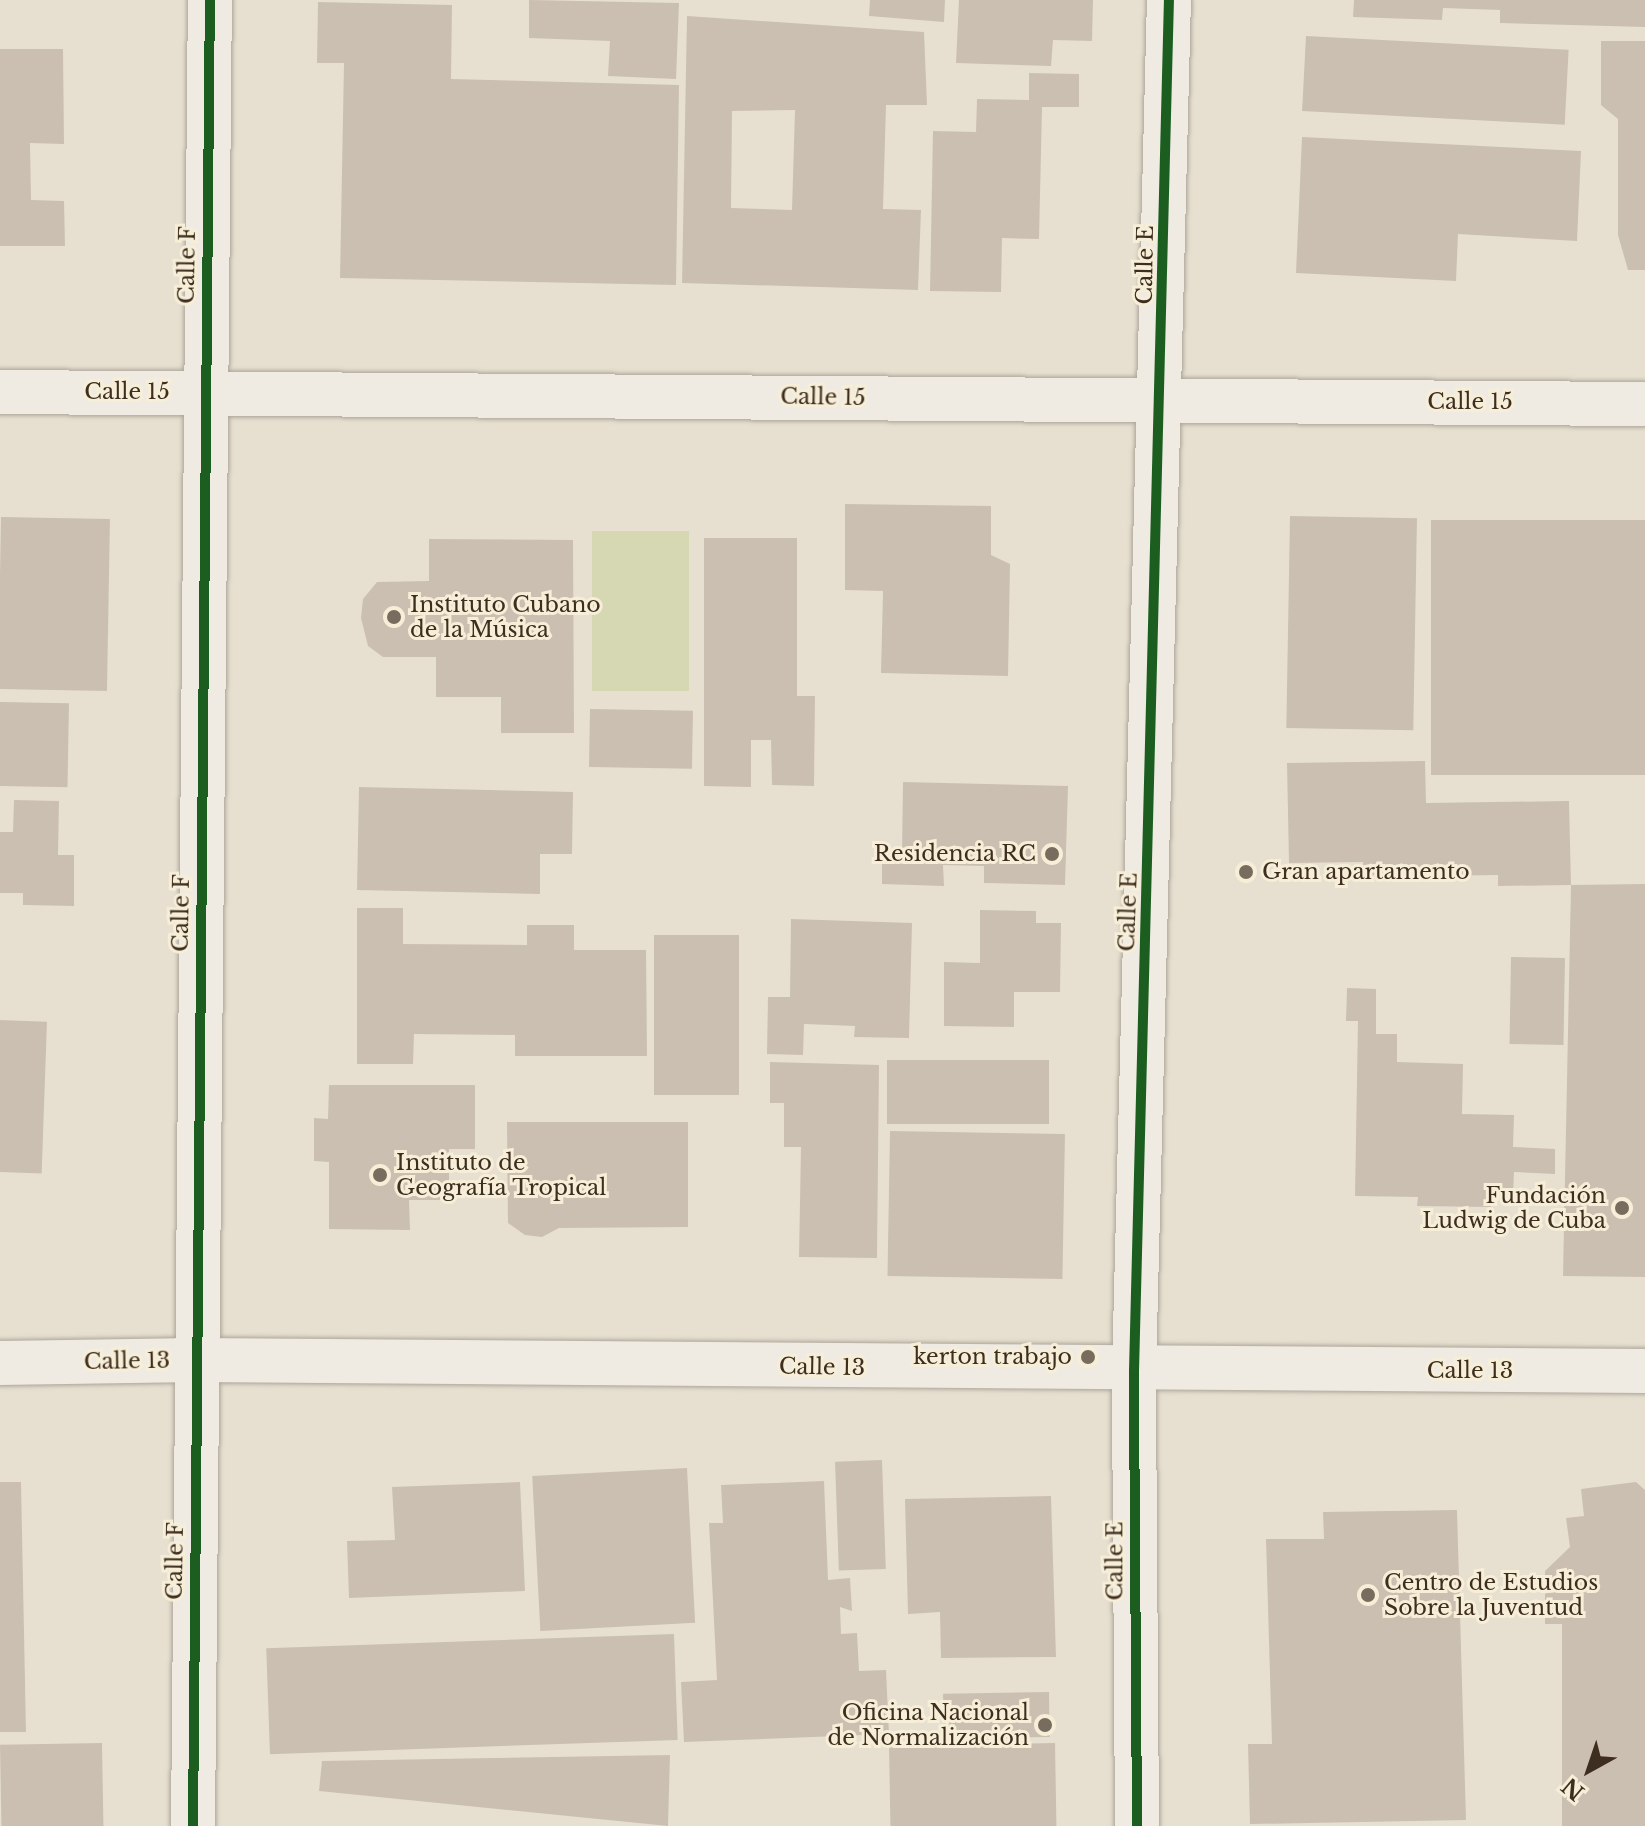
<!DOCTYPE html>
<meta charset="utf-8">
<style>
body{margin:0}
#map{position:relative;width:1645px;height:1826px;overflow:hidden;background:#e7e0d1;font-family:"Libre Baskerville",serif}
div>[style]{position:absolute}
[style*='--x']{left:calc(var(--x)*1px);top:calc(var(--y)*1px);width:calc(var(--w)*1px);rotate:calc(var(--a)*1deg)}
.green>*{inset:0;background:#d6d7b3;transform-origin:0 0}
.building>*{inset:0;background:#cbbfb2;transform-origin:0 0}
.roads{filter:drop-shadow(0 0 2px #ada599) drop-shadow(0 0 2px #ada599)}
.minor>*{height:44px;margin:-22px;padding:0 22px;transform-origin:22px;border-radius:22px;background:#efebe3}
.cycleway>*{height:10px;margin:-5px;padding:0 5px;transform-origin:5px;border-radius:5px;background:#1b5e20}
.dots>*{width:22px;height:22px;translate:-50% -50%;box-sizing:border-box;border:4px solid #f7eed8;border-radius:50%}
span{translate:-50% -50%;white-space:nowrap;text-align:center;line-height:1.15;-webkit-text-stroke:6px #f7eed8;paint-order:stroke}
.street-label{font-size:22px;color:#3d2e20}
.poi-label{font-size:22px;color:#3d2e20}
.left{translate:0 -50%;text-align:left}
.right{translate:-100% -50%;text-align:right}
.north{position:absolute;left:1549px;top:1730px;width:80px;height:80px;-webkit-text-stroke:6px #f7eed8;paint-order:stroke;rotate:220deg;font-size:22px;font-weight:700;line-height:32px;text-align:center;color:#3d2e20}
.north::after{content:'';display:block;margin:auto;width:28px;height:36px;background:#3d2e20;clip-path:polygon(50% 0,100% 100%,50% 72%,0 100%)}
</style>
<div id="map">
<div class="green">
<i style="left:592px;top:531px;width:97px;height:160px"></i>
</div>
<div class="building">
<i style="clip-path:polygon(529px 0,679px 3px,676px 79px,608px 76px,610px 41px,529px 38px)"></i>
<i style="clip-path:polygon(870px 0,945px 0,944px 22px,869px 16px)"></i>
<i style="clip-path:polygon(959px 0,1093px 0,1092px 41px,1053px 40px,1051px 66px,956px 63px)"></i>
<i style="clip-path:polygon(1354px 0,1645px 0,1645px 27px,1500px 23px,1500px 10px,1443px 8px,1442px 20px,1353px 17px)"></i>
<i style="clip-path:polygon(318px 2px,452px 5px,451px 79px,679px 85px,676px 285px,340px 278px,344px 63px,317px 63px)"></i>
<i style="clip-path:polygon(evenodd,687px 16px,924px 32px,927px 105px,886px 105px,883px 209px,921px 210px,918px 290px,682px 283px,687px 16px,795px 110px,792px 210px,731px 208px,732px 111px,795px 110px)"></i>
<i style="left:1306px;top:36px;width:263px;height:75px;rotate:3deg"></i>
<i style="clip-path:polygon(1601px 41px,1645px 41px,1645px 270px,1628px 270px,1618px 235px,1618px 119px,1601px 105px)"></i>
<i style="clip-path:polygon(0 49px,63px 49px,64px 144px,30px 143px,31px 200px,64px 201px,65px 246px,0 246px)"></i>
<i style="clip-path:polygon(1029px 73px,1079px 74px,1079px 107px,1042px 107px,1039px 239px,1002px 238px,1001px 292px,930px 291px,933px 131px,976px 132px,977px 99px,1029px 100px)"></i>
<i style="clip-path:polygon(1302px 137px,1581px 151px,1577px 241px,1458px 234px,1456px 281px,1296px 273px)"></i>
<i style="clip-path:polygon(845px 504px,991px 506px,991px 555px,1010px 564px,1008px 676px,881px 673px,883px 591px,845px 590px)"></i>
<i style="left:1290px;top:516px;width:127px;height:212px;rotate:1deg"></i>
<i style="left:1px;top:517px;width:109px;height:172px;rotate:1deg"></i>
<i style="left:1431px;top:520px;width:214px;height:255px"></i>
<i style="clip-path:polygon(704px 538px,797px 538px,797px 696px,815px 696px,814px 786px,772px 785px,771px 740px,751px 740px,751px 787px,704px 786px)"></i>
<i style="clip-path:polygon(429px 539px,573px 540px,574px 733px,501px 733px,501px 697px,436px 697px,436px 657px,383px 657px,368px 646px,361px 618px,363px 599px,377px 582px,429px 581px)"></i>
<i style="left:0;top:702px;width:69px;height:84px;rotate:1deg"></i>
<i style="left:590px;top:709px;width:103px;height:58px;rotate:1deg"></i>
<i style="clip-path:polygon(1425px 761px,1426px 803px,1569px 801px,1571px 885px,1645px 884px,1645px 1277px,1563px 1276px,1571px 885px,1498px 886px,1498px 875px,1364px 877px,1363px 862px,1289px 863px,1287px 763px)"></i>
<i style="clip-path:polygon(903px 782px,1068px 786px,1065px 885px,984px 883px,984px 866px,943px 865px,944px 886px,882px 884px,882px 853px,902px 853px)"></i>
<i style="clip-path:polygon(359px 787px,573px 792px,572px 854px,540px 854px,540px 894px,357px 890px)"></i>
<i style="clip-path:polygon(14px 800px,59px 801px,58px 855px,74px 855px,74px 906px,23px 905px,23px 893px,0 893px,0 832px,13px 832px)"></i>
<i style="clip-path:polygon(357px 908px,403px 908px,403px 944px,527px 945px,527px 925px,574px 925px,574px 950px,646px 950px,647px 1056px,515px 1056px,515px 1035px,414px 1034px,413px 1064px,357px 1064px)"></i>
<i style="clip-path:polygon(980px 910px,1036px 911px,1036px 923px,1061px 923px,1060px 992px,1014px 992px,1014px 1027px,944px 1026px,944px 962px,980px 963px)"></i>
<i style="clip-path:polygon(791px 919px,912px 923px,909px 1038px,854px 1037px,855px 1026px,804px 1024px,803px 1055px,767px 1054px,768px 997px,790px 997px)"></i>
<i style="left:654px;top:935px;width:85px;height:160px"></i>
<i style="left:1511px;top:957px;width:54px;height:87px;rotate:1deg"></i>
<i style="clip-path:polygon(1347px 988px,1376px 989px,1376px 1034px,1397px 1034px,1397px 1062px,1463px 1064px,1462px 1114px,1514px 1115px,1513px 1147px,1555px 1149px,1555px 1174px,1514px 1172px,1513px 1194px,1492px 1193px,1491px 1207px,1417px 1206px,1418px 1197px,1355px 1196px,1358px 1021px,1346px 1021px)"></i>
<i style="left:0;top:1020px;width:47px;height:152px;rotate:2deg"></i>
<i style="left:887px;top:1060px;width:162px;height:64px"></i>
<i style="clip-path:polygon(770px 1062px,879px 1065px,877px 1258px,799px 1257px,801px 1147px,784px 1147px,784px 1103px,770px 1103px)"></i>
<i style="clip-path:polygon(329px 1085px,475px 1085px,475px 1149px,449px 1149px,449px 1200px,409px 1200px,410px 1230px,329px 1229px,329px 1162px,314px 1161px,314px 1118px,328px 1119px)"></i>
<i style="clip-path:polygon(507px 1122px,688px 1122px,688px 1227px,559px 1228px,542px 1237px,525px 1235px,508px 1223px)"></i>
<i style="left:890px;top:1131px;width:175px;height:145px;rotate:1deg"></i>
<i style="left:882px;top:1460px;width:109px;height:47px;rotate:88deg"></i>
<i style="left:687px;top:1468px;width:155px;height:155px;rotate:87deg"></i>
<i style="clip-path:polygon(824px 1481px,828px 1580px,850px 1578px,852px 1611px,840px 1607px,841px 1634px,857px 1633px,859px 1671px,886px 1670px,889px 1734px,684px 1742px,681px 1682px,717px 1680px,709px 1523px,723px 1523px,721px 1485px)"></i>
<i style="clip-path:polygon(0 1482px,21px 1482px,26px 1732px,0 1732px)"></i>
<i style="clip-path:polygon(520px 1482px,525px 1591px,349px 1598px,347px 1541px,395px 1540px,392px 1487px)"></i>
<i style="clip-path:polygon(1636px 1482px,1645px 1490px,1645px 1826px,1562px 1826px,1562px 1624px,1545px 1624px,1545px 1571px,1570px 1547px,1566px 1518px,1584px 1516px,1581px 1489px)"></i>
<i style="clip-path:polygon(1051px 1496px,1056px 1657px,941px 1658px,940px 1612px,908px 1614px,905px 1499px)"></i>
<i style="clip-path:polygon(1457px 1510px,1466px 1820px,1250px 1824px,1248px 1744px,1272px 1744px,1266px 1539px,1324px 1539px,1323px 1512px)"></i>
<i style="left:674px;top:1634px;width:106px;height:408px;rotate:88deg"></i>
<i style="left:1049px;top:1692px;width:45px;height:106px;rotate:89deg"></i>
<i style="left:102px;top:1743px;width:83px;height:102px;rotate:89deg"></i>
<i style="left:1055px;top:1743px;width:83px;height:166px;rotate:89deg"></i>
<i style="clip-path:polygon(670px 1755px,668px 1826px,319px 1791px,322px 1761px)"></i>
</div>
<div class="roads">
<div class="minor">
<i style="--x:0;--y:392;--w:1645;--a:0.42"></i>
<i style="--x:0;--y:1363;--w:197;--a:-0.9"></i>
<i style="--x:197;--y:1360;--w:1448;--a:0.44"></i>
<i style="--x:193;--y:1826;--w:1826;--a:-89.47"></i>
<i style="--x:1137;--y:1826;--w:455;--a:-90.4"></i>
<i style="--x:1134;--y:1371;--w:1371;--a:-88.54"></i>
</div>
</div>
<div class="cycleway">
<i style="--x:193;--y:1826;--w:1826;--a:-89.47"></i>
<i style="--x:1137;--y:1826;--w:455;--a:-90.4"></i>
<i style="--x:1134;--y:1371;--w:1371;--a:-88.54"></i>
</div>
<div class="dots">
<i style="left:394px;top:617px;background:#786c5e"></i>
<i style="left:1052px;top:854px;background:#786c5e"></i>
<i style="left:1246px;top:872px;background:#786c5e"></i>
<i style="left:380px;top:1175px;background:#786c5e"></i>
<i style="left:1622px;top:1208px;background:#786c5e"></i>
<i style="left:1088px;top:1357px;background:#786c5e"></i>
<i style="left:1368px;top:1595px;background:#786c5e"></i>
<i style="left:1045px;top:1725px;background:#786c5e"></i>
</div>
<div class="street-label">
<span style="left:187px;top:265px;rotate:-89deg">Calle F</span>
<span style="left:1145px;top:265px;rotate:-89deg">Calle E</span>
<span style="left:127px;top:392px">Calle 15</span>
<span style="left:823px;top:397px;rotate:1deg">Calle 15</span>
<span style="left:1470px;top:402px">Calle 15</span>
<span style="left:1128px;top:912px;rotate:-88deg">Calle E</span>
<span style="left:181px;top:913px;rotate:-89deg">Calle F</span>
<span style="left:127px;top:1361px;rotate:-1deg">Calle 13</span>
<span style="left:822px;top:1367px;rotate:1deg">Calle 13</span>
<span style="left:1470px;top:1371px">Calle 13</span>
<span style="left:175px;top:1561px;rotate:-89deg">Calle F</span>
<span style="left:1115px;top:1561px;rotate:-90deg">Calle E</span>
</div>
<div class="poi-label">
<span class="left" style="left:410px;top:617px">Instituto Cubano<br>de la Música</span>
<span class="right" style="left:1036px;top:854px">Residencia RC</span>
<span class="left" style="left:1262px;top:872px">Gran apartamento</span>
<span class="left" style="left:396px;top:1175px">Instituto de<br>Geografía Tropical</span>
<span class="right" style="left:1606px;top:1208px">Fundación<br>Ludwig de Cuba</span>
<span class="right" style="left:1072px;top:1357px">kerton trabajo</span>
<span class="left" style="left:1384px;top:1595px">Centro de Estudios<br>Sobre la Juventud</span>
<span class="right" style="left:1029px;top:1725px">Oficina Nacional<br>de Normalización</span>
</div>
<div class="north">N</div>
</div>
